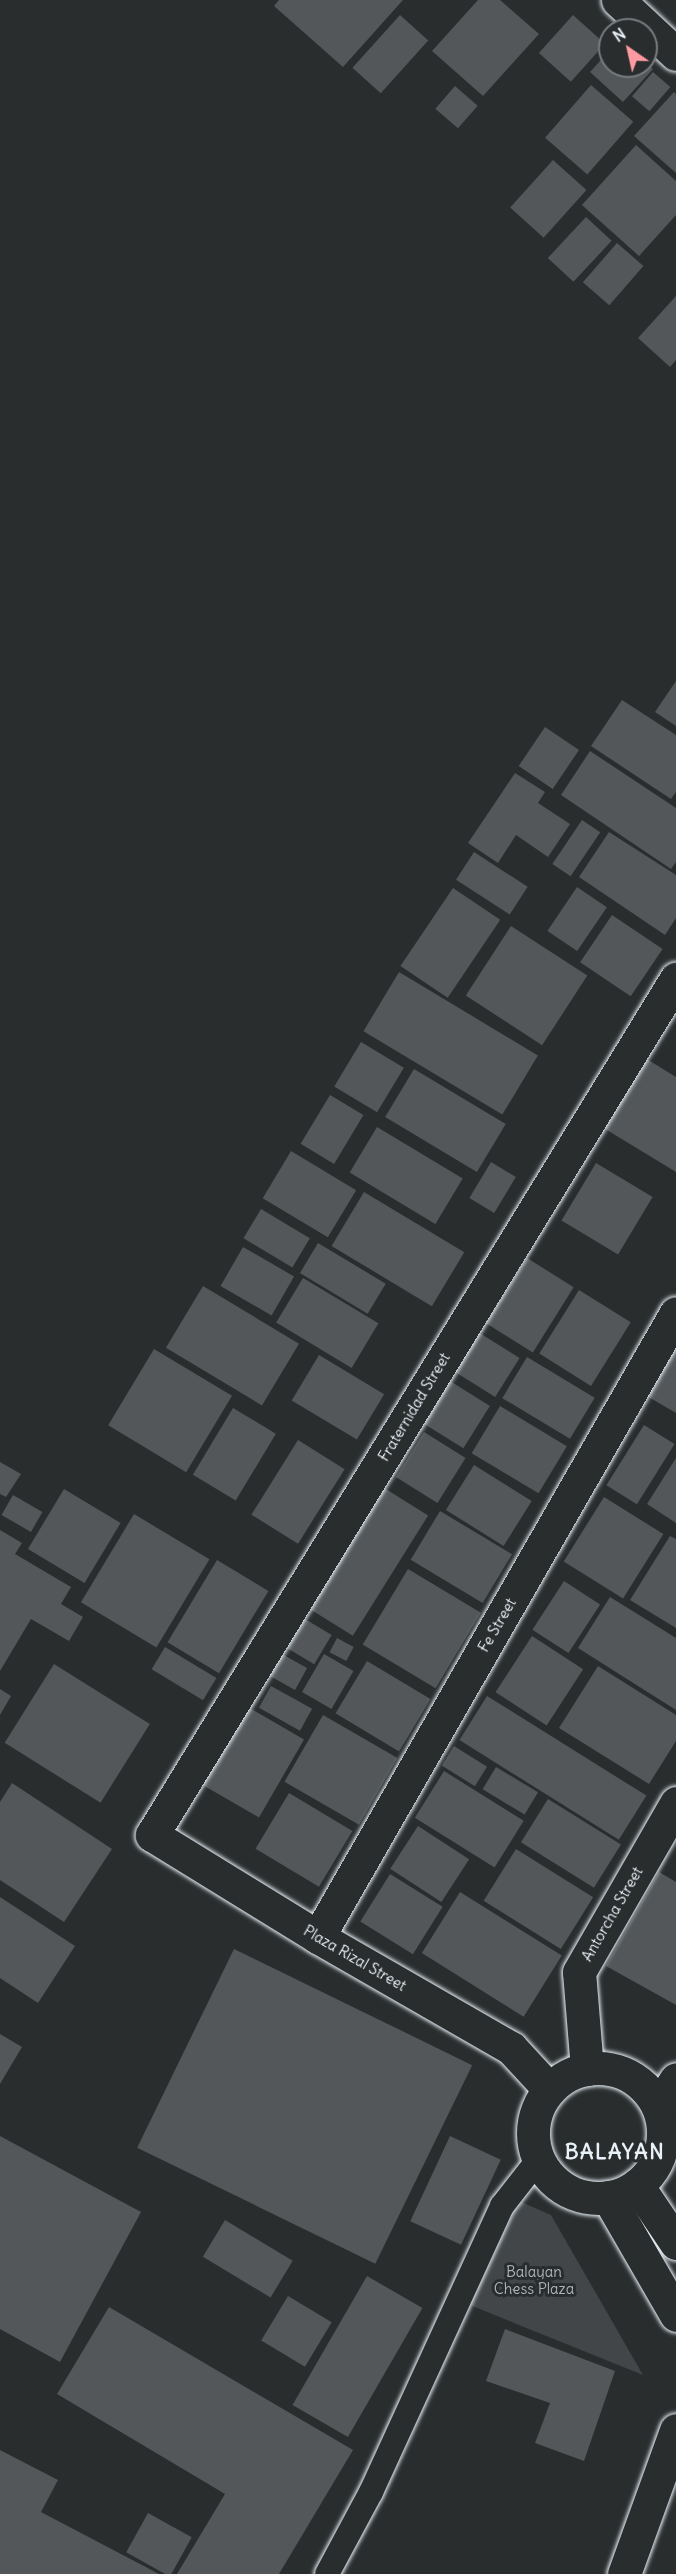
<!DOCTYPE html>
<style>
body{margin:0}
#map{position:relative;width:676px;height:2574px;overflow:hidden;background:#2a2d2e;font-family:Delius,sans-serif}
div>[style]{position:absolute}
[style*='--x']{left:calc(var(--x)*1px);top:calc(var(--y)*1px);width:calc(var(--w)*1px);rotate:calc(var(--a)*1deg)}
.green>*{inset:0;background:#424648}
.building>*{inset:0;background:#535759;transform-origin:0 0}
.roads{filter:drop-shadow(0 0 2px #e8f1f8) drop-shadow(0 0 2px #e8f1f8)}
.lane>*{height:24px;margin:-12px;padding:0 12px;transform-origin:12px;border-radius:12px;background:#2a2d2e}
.street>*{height:33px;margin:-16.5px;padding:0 16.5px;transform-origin:16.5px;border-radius:16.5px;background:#2a2d2e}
.secondary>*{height:33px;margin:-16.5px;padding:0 16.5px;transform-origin:16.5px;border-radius:16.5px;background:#2a2d2e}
.secondary>.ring{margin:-16.5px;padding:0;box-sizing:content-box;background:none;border:33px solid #2a2d2e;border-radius:50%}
span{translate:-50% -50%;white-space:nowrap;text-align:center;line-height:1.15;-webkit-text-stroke:6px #2a2d2e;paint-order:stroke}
.street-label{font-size:15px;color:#e8f1f8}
.park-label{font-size:15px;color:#aeb5ba}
.district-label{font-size:21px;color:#e8f1f8;font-weight:700;letter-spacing:1.5px}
.north{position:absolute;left:598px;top:18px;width:60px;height:60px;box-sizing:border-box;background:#2a2d2e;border:2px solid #767b7f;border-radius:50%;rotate:326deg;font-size:16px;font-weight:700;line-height:24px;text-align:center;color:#e8f1f8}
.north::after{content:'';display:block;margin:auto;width:21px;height:27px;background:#ff9aa2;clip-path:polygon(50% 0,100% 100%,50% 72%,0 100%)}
</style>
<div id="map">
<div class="green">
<i style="clip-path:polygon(519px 2201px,551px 2215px,643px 2375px,470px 2305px)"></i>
</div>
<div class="building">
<i style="clip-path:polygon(279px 0,403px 0,343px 67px,274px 6px)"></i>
<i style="clip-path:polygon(478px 0,500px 0,539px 34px,483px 96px,432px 51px)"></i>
<i style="left:400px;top:15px;width:38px;height:71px;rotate:42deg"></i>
<i style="left:573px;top:15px;width:43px;height:51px;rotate:42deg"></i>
<i style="clip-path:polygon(610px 50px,610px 66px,646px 63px,653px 69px,623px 102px,590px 72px)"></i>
<i style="left:653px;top:72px;width:23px;height:32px;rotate:41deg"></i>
<i style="left:591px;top:85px;width:56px;height:70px;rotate:41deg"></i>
<i style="left:455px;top:86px;width:30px;height:30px;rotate:41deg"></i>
<i style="clip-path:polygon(674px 92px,676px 94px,676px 173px,634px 136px)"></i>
<i style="clip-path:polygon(636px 145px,676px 181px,676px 215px,639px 256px,582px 205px)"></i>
<i style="left:553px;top:160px;width:45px;height:64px;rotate:42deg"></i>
<i style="left:586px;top:217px;width:35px;height:56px;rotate:43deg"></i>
<i style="left:617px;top:243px;width:35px;height:52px;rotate:41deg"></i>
<i style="clip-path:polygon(676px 296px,676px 360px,670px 367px,638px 338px)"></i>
<i style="clip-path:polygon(676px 681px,676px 726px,655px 712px)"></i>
<i style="clip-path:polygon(622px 700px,676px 735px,676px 792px,671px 799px,591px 746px)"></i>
<i style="left:545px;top:727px;width:41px;height:47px;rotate:34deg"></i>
<i style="clip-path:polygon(590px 751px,676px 808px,676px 862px,671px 869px,561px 795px)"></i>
<i style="clip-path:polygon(515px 773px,545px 792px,538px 803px,570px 824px,548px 857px,516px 835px,498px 863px,468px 843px)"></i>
<i style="left:582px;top:820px;width:22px;height:53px;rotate:34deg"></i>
<i style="clip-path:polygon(609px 832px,676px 875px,676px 918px,665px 935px,579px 877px)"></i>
<i style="left:474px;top:852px;width:64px;height:33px;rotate:33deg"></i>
<i style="left:577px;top:887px;width:36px;height:53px;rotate:34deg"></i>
<i style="left:453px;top:888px;width:57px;height:94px;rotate:34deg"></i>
<i style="left:612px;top:915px;width:61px;height:57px;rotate:34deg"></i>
<i style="left:511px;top:926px;width:91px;height:83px;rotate:33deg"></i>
<i style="left:399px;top:972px;width:162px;height:69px;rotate:31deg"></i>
<i style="left:361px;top:1042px;width:50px;height:52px;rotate:31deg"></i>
<i style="clip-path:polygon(645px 1058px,676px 1077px,676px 1172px,602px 1127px)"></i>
<i style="left:414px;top:1069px;width:107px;height:56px;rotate:31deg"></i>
<i style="left:330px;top:1095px;width:39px;height:57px;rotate:31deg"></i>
<i style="left:377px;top:1127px;width:100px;height:53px;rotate:31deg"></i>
<i style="left:291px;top:1151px;width:76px;height:55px;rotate:31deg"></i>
<i style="left:491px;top:1162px;width:29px;height:42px;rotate:31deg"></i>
<i style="left:596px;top:1163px;width:66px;height:67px;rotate:31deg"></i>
<i style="left:364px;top:1192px;width:117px;height:63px;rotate:31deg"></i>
<i style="left:261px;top:1209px;width:57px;height:34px;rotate:31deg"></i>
<i style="left:318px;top:1243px;width:79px;height:35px;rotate:31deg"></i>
<i style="left:243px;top:1247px;width:59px;height:45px;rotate:30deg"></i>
<i style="left:527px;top:1258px;width:55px;height:77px;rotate:32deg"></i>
<i style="left:303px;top:1278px;width:88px;height:52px;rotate:31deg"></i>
<i style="left:203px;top:1286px;width:112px;height:72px;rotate:31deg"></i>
<i style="left:579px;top:1290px;width:61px;height:75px;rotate:32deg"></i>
<i style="clip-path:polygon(676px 1331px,676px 1413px,640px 1392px)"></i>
<i style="left:478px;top:1332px;width:49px;height:46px;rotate:32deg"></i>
<i style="left:154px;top:1349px;width:91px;height:89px;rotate:31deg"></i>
<i style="left:319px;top:1355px;width:76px;height:53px;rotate:31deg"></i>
<i style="left:527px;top:1357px;width:79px;height:48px;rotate:31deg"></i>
<i style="left:450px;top:1381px;width:47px;height:50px;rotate:32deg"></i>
<i style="left:500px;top:1406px;width:78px;height:55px;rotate:31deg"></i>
<i style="left:233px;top:1408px;width:50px;height:78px;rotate:31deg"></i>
<i style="left:644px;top:1425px;width:36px;height:71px;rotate:32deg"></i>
<i style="left:424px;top:1432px;width:49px;height:53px;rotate:32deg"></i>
<i style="left:298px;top:1440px;width:55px;height:88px;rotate:32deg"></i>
<i style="clip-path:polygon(676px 1458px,676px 1523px,647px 1504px)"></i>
<i style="clip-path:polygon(0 1462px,21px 1474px,6px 1497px,0 1494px)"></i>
<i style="left:474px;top:1465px;width:68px;height:53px;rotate:32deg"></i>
<i style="left:373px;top:1481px;width:65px;height:142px;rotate:32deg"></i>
<i style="left:64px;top:1489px;width:66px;height:70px;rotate:31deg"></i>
<i style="left:13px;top:1495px;width:34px;height:23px;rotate:30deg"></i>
<i style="left:604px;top:1497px;width:70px;height:76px;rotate:32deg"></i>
<i style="left:440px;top:1511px;width:84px;height:57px;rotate:31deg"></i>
<i style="left:134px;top:1514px;width:88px;height:103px;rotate:31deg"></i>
<i style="clip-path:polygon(0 1530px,22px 1543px,15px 1554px,71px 1587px,61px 1604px,83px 1617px,69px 1641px,31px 1619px,0 1671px)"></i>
<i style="clip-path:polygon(670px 1536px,676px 1539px,676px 1628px,630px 1600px)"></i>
<i style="left:217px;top:1560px;width:60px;height:96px;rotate:31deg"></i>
<i style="left:408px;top:1569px;width:85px;height:88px;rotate:31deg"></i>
<i style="left:564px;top:1581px;width:43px;height:58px;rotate:33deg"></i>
<i style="clip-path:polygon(610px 1597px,676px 1638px,676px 1710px,578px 1648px)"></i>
<i style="left:300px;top:1616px;width:37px;height:34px;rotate:31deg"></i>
<i style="left:532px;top:1636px;width:61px;height:67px;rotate:33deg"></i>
<i style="left:337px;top:1638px;width:19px;height:16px;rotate:28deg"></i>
<i style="left:165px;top:1647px;width:60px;height:26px;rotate:31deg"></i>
<i style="left:280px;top:1653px;width:31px;height:25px;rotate:29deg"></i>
<i style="left:324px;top:1654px;width:34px;height:44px;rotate:30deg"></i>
<i style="left:367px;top:1661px;width:74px;height:61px;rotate:31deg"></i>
<i style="left:54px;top:1664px;width:113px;height:93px;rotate:32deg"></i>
<i style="clip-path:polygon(598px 1666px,676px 1715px,676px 1741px,649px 1784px,559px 1728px)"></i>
<i style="left:271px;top:1686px;width:47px;height:25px;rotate:29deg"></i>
<i style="clip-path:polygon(0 1689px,11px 1696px,0 1715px)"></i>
<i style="left:487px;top:1696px;width:188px;height:52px;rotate:32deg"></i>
<i style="left:246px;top:1706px;width:67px;height:90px;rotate:30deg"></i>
<i style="left:323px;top:1715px;width:86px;height:77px;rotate:30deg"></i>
<i style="left:454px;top:1746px;width:39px;height:23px;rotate:32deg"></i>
<i style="left:496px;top:1767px;width:49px;height:26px;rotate:31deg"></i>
<i style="left:444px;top:1771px;width:94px;height:55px;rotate:32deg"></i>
<i style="clip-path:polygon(12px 1783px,112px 1849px,64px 1922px,0 1880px,0 1802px)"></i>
<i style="left:289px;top:1793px;width:74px;height:65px;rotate:31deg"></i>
<i style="left:548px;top:1799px;width:86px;height:51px;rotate:32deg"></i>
<i style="left:418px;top:1826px;width:61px;height:51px;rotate:33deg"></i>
<i style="left:516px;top:1849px;width:91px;height:61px;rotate:32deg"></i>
<i style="clip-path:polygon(659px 1872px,676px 1882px,676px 2005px,606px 1966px)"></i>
<i style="left:390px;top:1874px;width:62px;height:56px;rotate:32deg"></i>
<i style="left:460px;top:1892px;width:120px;height:72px;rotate:32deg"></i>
<i style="clip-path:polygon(0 1897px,75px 1946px,38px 2003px,0 1978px)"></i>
<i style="left:234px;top:1949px;width:265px;height:221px;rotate:26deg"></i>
<i style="clip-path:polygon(0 2034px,22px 2047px,0 2084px)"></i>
<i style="clip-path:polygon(0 2136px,141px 2212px,60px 2362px,0 2329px)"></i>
<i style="left:450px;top:2136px;width:56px;height:94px;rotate:25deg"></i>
<i style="left:225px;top:2220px;width:79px;height:43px;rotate:31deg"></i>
<i style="left:367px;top:2276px;width:64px;height:149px;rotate:30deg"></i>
<i style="left:288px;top:2296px;width:51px;height:52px;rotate:31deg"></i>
<i style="clip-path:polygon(109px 2307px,353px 2450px,279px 2574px,177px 2574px,225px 2494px,57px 2394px)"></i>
<i style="clip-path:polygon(505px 2329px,615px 2371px,584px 2461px,535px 2443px,550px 2403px,486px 2381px)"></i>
<i style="clip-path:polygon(0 2450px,58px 2480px,41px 2512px,159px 2574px,0 2574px)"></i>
<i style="left:148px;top:2513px;width:50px;height:45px;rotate:29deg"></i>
</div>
<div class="roads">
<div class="lane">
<i style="--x:327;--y:2574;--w:93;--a:-61.8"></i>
<i style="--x:371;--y:2492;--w:315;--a:-65.4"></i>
<i style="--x:502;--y:2206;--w:58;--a:-52"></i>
</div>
<div class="street">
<i style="--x:318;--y:1937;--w:719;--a:-60.16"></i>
</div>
<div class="secondary">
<i style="--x:618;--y:0;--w:79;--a:43"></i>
<i class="ring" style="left:533px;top:2068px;width:97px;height:97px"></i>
<i style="--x:587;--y:2069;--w:97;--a:-94.7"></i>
<i style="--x:579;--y:1972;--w:195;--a:-60.1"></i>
<i style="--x:549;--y:2089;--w:56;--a:-132.8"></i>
<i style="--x:511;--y:2048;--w:223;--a:-150.1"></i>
<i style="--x:318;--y:1937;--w:195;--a:-148.4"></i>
<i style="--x:152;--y:1835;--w:1004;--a:-58.53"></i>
<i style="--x:658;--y:2107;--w:33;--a:-57"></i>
<i style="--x:637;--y:2185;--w:70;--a:56.1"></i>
<i style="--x:608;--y:2197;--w:136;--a:60"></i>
<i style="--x:624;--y:2574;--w:153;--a:-70.1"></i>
</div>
</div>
<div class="street-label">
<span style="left:414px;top:1407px;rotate:-59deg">Fraternidad Street</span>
<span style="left:497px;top:1625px;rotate:-60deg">Fe Street</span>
<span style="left:612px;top:1914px;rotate:-60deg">Antorcha Street</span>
<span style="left:355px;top:1958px;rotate:30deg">Plaza Rizal Street</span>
</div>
<div class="park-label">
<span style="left:534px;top:2280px">Balayan<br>Chess Plaza</span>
</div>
<div class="district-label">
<span style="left:615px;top:2152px">BALAYAN</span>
</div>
<div class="north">N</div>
</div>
